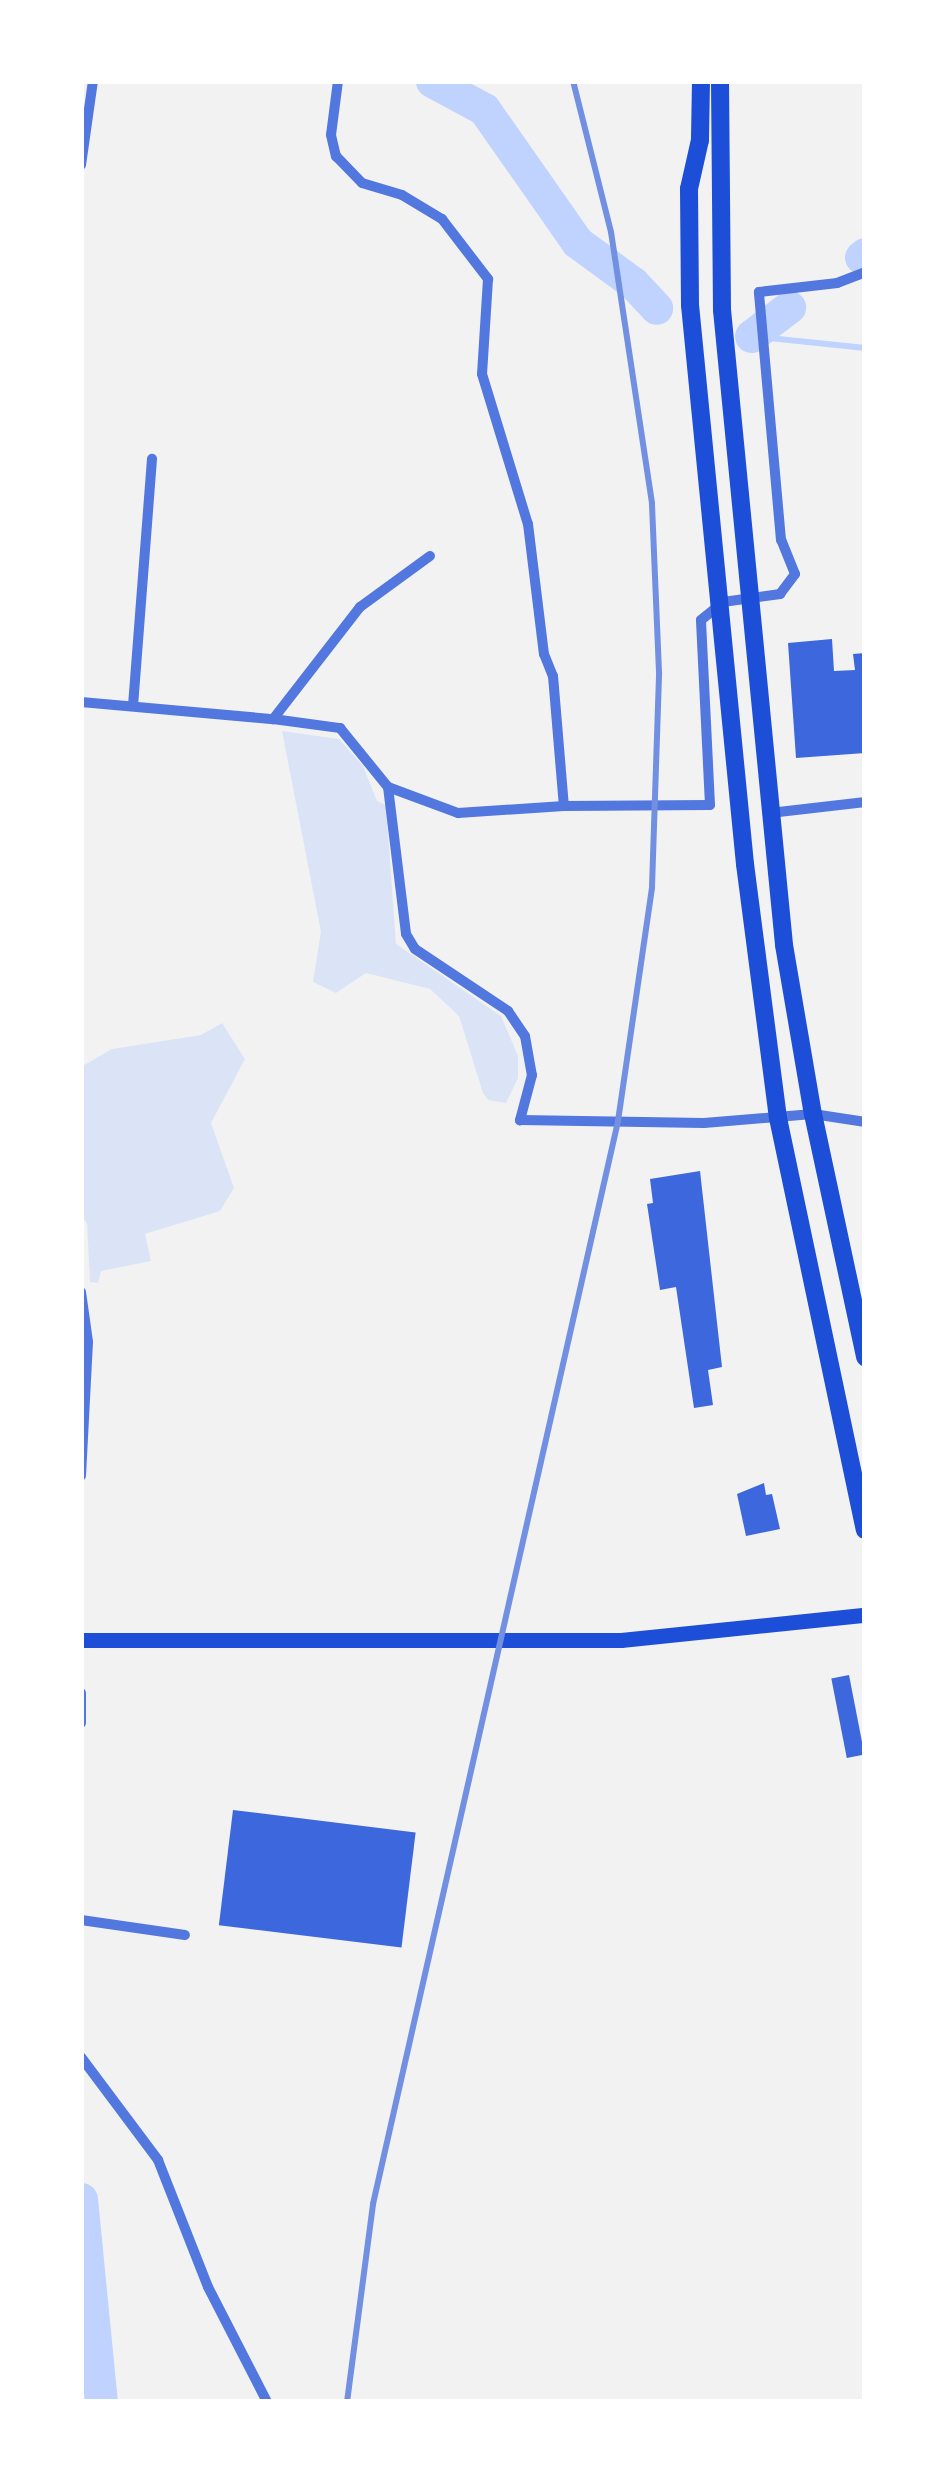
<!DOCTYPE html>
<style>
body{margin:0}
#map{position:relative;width:946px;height:2483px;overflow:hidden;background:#f2f2f2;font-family:Figtree,sans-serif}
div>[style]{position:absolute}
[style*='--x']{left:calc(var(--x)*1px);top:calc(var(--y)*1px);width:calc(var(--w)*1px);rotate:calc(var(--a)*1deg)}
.green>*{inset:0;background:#dbe4f7}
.stream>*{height:6px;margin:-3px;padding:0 3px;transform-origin:3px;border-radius:3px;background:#bfd3fe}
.river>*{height:33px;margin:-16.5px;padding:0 16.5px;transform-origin:16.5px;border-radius:16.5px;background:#bfd3fe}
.building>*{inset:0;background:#3d67dc;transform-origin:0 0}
.minor>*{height:10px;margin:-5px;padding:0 5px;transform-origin:5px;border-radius:5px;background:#5277de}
.secondary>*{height:15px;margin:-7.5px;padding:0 7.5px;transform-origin:7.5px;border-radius:7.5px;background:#1d4ed8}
.trunk>*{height:18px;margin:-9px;padding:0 9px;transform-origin:9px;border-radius:9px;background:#1d4ed8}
.rail>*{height:6px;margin:-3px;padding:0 3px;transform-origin:3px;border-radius:3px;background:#7290e2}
span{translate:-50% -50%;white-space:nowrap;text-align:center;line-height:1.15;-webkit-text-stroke:12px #fff;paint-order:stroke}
.frame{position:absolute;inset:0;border:84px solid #fff;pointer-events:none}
</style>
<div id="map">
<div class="green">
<i style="clip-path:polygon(282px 731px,339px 739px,363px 766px,377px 801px,386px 805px,396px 944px,501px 1016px,518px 1056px,518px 1078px,506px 1103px,488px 1100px,483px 1093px,459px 1016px,430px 989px,366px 973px,336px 993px,313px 982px,321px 932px)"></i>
<i style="clip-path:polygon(222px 1023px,245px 1059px,211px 1123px,234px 1188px,220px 1211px,145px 1234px,151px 1261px,101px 1271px,98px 1283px,90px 1282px,87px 1223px,81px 1216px,81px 1067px,112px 1049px,201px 1035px)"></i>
</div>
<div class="stream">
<i style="--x:751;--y:336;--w:115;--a:6"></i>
</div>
<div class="river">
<i style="--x:432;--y:81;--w:59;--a:28.3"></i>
<i style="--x:484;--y:109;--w:162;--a:55"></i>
<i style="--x:577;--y:242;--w:69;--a:36.2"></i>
<i style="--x:633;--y:283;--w:34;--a:47"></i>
<i style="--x:861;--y:257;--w:5;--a:-37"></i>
<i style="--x:751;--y:336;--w:48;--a:-37.3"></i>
<i style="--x:81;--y:2199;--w:204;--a:84.4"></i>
</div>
<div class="building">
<i style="clip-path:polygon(832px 639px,834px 671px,855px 670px,853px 654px,865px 653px,865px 753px,796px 758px,788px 643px)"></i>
<i style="clip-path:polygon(700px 1171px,722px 1367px,708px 1370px,713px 1405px,694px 1408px,676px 1287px,660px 1290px,647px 1204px,653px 1203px,650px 1179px)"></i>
<i style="clip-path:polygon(764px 1483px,766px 1495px,772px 1494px,780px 1529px,746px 1536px,737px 1494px)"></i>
<i style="left:849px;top:1675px;width:81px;height:18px;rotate:79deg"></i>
<i style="left:233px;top:1810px;width:184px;height:116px;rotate:7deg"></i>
</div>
<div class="minor">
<i style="--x:338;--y:81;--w:54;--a:97.4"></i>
<i style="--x:331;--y:135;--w:22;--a:77"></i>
<i style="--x:336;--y:156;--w:37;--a:46"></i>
<i style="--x:362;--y:183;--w:42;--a:16.7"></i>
<i style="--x:402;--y:195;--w:47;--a:31"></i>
<i style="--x:442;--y:219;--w:76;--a:52.5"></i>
<i style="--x:488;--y:279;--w:95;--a:93.6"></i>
<i style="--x:482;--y:374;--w:157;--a:73"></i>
<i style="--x:528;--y:524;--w:131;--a:83"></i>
<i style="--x:544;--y:654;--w:24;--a:68"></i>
<i style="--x:553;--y:676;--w:130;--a:85.2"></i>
<i style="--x:564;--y:806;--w:146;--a:-0.4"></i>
<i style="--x:710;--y:805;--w:185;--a:-92.8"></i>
<i style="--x:701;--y:620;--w:28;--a:-39"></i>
<i style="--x:723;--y:602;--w:58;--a:-8"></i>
<i style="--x:780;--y:594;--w:25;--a:-53"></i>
<i style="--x:795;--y:574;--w:37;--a:-112"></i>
<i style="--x:781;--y:540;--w:249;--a:-95.1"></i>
<i style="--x:759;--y:292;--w:79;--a:-6.6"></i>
<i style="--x:837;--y:283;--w:30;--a:-21"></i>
<i style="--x:81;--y:165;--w:85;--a:-81.9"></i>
<i style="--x:430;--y:556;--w:87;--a:143.9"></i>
<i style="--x:360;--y:607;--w:142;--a:127.8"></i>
<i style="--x:273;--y:719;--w:68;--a:7.7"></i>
<i style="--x:340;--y:728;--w:76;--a:50.9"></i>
<i style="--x:388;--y:787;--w:75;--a:20.4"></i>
<i style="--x:458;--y:813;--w:106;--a:-3.8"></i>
<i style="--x:81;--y:702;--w:193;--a:5.1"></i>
<i style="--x:133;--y:706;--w:248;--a:-85.6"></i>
<i style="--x:388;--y:787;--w:148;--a:83"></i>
<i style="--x:406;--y:934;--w:17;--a:59"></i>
<i style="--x:415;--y:949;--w:112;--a:33.7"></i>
<i style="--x:508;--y:1011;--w:30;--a:56"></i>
<i style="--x:525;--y:1036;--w:40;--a:80"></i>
<i style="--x:532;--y:1075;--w:47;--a:104.9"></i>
<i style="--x:520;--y:1120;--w:184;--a:0.9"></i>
<i style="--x:704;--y:1123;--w:109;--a:-4.7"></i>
<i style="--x:813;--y:1114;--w:53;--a:8.7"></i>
<i style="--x:770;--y:813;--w:96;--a:-6.6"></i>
<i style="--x:81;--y:1292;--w:50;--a:82"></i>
<i style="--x:88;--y:1342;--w:134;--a:93"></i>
<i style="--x:81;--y:1693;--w:30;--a:90"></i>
<i style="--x:81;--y:1920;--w:105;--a:8.2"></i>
<i style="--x:81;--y:2057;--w:129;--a:53.2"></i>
<i style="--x:158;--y:2160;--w:136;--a:68.5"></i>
<i style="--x:208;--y:2287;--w:129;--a:62.8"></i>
</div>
<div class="secondary">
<i style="--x:81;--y:1640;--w:540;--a:0"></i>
<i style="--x:621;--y:1640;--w:245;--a:-5.9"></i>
</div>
<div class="trunk">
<i style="--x:701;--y:81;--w:59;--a:91"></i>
<i style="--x:700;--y:140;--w:50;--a:102.7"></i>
<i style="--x:689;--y:189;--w:116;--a:89.5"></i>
<i style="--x:690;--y:305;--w:562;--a:84.38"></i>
<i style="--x:745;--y:864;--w:256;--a:82.6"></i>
<i style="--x:778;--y:1118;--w:421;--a:78.1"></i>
<i style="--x:720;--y:81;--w:229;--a:89.5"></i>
<i style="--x:722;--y:310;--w:638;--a:84.42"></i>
<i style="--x:784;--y:945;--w:171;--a:80.3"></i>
<i style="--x:813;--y:1114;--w:249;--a:77.9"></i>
</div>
<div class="rail">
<i style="--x:347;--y:2402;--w:200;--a:-82.5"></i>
<i style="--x:373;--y:2204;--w:1110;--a:-77.25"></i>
<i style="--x:618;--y:1121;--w:236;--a:-81.7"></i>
<i style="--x:652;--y:887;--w:215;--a:-88.1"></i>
<i style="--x:659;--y:672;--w:169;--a:-92.4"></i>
<i style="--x:652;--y:503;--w:274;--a:-98.6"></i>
<i style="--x:611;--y:232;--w:156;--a:-104.1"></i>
</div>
<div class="frame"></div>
</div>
